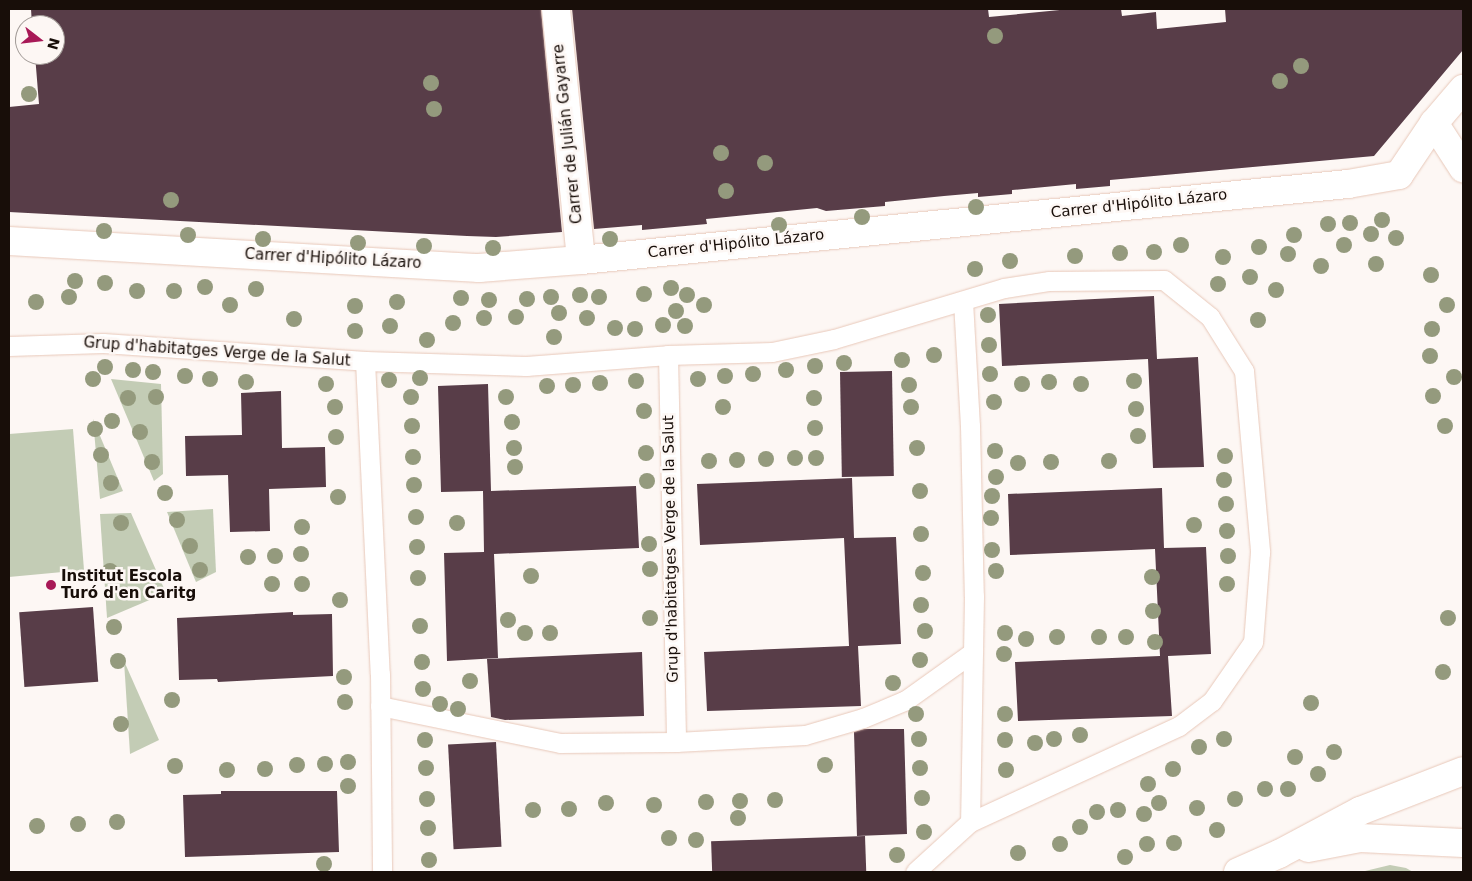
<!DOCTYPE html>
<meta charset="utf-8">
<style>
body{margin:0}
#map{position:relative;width:1472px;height:881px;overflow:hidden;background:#fdf7f4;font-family:"DejaVu Sans",sans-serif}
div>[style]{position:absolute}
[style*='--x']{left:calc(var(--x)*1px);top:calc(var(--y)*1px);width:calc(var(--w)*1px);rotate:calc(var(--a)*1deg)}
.green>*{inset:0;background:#c3ccb5}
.building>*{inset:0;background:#583d48;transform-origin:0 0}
.roads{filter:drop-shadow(0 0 1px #e8c8b9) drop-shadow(0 0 1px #e8c8b9)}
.service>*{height:19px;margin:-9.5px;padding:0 9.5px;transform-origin:9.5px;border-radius:9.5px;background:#fff}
.minor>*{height:28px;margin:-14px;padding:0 14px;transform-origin:14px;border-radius:14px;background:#fff}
.tertiary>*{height:28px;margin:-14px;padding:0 14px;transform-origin:14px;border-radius:14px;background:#fff}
.trees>*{width:16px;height:16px;margin:-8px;border-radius:50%;background:#949a7d}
.dots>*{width:14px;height:14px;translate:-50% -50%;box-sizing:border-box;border:2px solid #fdf7f4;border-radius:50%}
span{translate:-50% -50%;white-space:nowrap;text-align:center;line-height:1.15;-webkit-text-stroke:5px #fdf7f4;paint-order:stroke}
.street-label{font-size:15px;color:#180e09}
.poi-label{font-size:15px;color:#180e09;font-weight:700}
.left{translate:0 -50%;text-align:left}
.frame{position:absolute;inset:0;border:10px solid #180e09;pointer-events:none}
.north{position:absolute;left:15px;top:15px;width:50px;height:50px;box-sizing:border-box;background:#fdf7f4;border:1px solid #a19a96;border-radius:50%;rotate:106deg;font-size:14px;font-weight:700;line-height:20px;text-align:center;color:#180e09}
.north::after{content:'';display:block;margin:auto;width:18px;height:22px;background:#a81957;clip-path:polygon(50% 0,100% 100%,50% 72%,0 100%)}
</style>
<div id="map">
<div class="green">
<i style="clip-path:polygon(111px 379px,161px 384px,163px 474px,154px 481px)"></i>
<i style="clip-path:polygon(93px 419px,123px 491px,100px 499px)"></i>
<i style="clip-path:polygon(73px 429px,84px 570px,9px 577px,9px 434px)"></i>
<i style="clip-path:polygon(213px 509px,216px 572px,196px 582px,167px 512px)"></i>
<i style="clip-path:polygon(131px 513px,166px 593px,107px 618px,100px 514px)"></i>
<i style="clip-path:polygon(124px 661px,159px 740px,130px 754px)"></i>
<i style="clip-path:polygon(1390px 865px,1406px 868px,1413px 872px,1361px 872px)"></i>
</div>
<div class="building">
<i style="clip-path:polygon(31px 9px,541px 9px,562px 232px,496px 237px,467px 236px,9px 212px,9px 107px,39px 104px,35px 55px,55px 55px,55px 25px,32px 25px)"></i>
<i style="clip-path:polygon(572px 9px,988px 9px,989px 17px,1070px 9px,1121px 9px,1122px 16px,1156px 12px,1157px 29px,1226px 22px,1225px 9px,1463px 9px,1463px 50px,1374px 156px,1110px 180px,1110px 186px,1076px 189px,1076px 184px,1012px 190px,1012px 194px,978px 197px,978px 193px,944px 196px,885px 202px,885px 206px,826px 211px,817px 208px,706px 219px,707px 224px,642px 230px,642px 225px,594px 229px)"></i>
<i style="clip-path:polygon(1154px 296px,1157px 359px,1198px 357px,1204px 467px,1153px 468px,1148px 359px,1002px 366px,999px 304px)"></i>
<i style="left:892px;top:371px;width:105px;height:52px;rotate:89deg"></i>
<i style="clip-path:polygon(488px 384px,491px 491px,636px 486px,639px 548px,494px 554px,498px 658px,447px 661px,444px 553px,484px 552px,483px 491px,441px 492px,438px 386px)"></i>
<i style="clip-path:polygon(281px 391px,282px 448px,325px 447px,326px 487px,269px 489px,270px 531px,230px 532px,228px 475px,186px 476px,185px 436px,242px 435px,241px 393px)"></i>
<i style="clip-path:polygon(852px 478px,854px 538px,896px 537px,901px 644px,858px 646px,861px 706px,707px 711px,704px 652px,849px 646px,844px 538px,700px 545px,697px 484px)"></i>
<i style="clip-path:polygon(1162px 488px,1164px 548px,1206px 547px,1211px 654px,1168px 656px,1172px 716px,1018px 721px,1015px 662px,1160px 656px,1155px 549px,1010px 555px,1008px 494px)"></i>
<i style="left:93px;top:607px;width:75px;height:74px;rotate:86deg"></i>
<i style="clip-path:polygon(293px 612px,293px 615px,332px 614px,333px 676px,218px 682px,217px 679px,179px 680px,177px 618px)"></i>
<i style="clip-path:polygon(642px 652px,644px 716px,505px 720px,491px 717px,487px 659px)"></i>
<i style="clip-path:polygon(864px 729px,904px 729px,907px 834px,857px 836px,854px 732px)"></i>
<i style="left:496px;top:742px;width:105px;height:48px;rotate:87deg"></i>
<i style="clip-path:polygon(221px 791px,337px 791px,339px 852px,185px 857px,183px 795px,221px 794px)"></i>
<i style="left:865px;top:836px;width:36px;height:154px;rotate:88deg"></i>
</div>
<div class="roads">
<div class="service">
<i style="--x:963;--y:301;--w:125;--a:86.8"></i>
<i style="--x:970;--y:426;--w:170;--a:88.7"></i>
<i style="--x:974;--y:596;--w:226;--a:91"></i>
<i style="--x:9;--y:346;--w:94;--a:-1.8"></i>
<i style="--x:103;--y:343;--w:263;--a:3.9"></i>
<i style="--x:365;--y:361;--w:161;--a:1.8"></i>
<i style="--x:526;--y:366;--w:142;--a:-4.4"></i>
<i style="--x:668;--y:355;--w:104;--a:-1.7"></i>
<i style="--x:772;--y:352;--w:63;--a:-11.8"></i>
<i style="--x:834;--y:339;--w:177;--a:-16.7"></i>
<i style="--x:1004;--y:288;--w:46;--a:-8.8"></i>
<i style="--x:1049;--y:281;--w:115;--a:-0.5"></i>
<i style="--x:1164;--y:280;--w:59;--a:38.8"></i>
<i style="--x:1210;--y:317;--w:64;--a:57.8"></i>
<i style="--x:1244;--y:371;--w:182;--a:84.9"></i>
<i style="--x:1260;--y:552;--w:90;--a:94.4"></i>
<i style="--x:1253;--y:642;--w:72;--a:124.8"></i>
<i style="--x:1212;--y:701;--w:41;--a:142.9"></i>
<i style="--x:1179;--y:726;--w:230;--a:155.3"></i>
<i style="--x:970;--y:822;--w:74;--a:137.7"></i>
<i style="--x:668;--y:355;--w:387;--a:88.8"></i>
<i style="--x:365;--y:361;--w:313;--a:87.3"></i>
<i style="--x:380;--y:674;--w:198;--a:89.4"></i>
<i style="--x:380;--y:706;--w:184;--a:11.6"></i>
<i style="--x:560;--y:743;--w:116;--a:-0.5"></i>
<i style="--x:676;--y:742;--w:129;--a:-3.1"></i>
<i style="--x:805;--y:735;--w:60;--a:-16.3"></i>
<i style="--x:863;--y:718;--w:47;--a:-22.7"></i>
<i style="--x:906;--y:700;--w:82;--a:-35.6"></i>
</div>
<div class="minor">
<i style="--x:556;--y:9;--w:252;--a:84.3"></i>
<i style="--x:1434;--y:123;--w:54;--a:57.2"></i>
<i style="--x:9;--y:241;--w:471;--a:3.3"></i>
<i style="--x:479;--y:268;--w:102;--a:-4.5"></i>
<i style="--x:581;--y:260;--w:771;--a:-5.66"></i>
<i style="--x:1348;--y:184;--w:52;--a:-10"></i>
<i style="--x:1399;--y:175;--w:63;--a:-56.1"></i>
<i style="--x:1434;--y:123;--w:45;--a:-49.5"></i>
</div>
<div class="tertiary">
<i style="--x:1308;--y:848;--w:53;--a:-10.9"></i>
<i style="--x:1360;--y:838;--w:103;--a:2.8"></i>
<i style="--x:1238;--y:872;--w:45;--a:-23.7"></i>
<i style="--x:1279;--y:854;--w:92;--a:-28"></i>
<i style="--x:1360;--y:811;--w:110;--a:-21.2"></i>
</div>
</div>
<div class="trees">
<i style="left:995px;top:36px"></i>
<i style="left:1301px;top:66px"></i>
<i style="left:1280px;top:81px"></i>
<i style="left:431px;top:83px"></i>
<i style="left:29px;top:94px"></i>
<i style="left:434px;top:109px"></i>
<i style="left:721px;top:153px"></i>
<i style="left:765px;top:163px"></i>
<i style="left:726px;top:191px"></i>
<i style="left:171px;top:200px"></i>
<i style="left:976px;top:207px"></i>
<i style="left:862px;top:217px"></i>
<i style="left:1382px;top:220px"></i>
<i style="left:1350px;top:223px"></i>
<i style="left:1328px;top:224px"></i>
<i style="left:779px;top:225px"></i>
<i style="left:104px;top:231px"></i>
<i style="left:1371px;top:234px"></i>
<i style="left:188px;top:235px"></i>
<i style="left:1294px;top:235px"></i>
<i style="left:1396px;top:238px"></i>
<i style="left:263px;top:239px"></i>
<i style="left:610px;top:239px"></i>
<i style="left:358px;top:243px"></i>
<i style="left:1181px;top:245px"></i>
<i style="left:1344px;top:245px"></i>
<i style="left:424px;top:246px"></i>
<i style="left:1259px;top:247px"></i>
<i style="left:493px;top:248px"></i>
<i style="left:1154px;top:252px"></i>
<i style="left:1120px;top:253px"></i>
<i style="left:1288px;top:254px"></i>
<i style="left:1075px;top:256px"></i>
<i style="left:1223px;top:257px"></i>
<i style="left:1010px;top:261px"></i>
<i style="left:1376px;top:264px"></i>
<i style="left:1321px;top:266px"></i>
<i style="left:975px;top:269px"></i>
<i style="left:1431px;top:275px"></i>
<i style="left:1250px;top:277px"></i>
<i style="left:75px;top:281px"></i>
<i style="left:105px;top:283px"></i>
<i style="left:1218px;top:284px"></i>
<i style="left:205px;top:287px"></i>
<i style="left:671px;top:288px"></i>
<i style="left:256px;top:289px"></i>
<i style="left:1276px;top:290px"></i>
<i style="left:137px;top:291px"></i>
<i style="left:174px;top:291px"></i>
<i style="left:644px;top:294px"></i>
<i style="left:580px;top:295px"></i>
<i style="left:687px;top:295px"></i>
<i style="left:69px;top:297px"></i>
<i style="left:551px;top:297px"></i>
<i style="left:599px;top:297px"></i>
<i style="left:461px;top:298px"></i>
<i style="left:527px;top:299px"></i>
<i style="left:489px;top:300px"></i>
<i style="left:36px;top:302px"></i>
<i style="left:397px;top:302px"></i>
<i style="left:230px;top:305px"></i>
<i style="left:704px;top:305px"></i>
<i style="left:1447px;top:305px"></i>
<i style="left:355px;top:306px"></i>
<i style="left:676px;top:311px"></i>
<i style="left:559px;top:313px"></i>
<i style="left:988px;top:315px"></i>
<i style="left:516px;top:317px"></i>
<i style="left:484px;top:318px"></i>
<i style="left:587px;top:318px"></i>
<i style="left:294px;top:319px"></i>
<i style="left:1258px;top:320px"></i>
<i style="left:453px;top:323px"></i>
<i style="left:663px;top:325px"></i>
<i style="left:390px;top:326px"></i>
<i style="left:685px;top:326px"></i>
<i style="left:615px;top:328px"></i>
<i style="left:635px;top:329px"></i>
<i style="left:1432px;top:329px"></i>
<i style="left:355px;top:331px"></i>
<i style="left:554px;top:337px"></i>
<i style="left:427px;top:340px"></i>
<i style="left:989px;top:345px"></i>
<i style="left:934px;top:355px"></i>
<i style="left:1430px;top:356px"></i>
<i style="left:902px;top:360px"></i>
<i style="left:844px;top:363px"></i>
<i style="left:815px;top:366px"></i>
<i style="left:105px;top:367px"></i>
<i style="left:133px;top:370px"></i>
<i style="left:786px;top:370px"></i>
<i style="left:153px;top:372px"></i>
<i style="left:753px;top:374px"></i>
<i style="left:990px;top:374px"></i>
<i style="left:185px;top:376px"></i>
<i style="left:725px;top:376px"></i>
<i style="left:1454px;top:377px"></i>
<i style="left:420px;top:378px"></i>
<i style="left:93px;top:379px"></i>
<i style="left:210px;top:379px"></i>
<i style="left:698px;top:379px"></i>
<i style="left:389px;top:380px"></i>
<i style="left:636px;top:381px"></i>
<i style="left:1134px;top:381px"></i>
<i style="left:246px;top:382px"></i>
<i style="left:1049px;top:382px"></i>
<i style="left:600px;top:383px"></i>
<i style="left:326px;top:384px"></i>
<i style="left:1022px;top:384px"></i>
<i style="left:1081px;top:384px"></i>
<i style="left:573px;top:385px"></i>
<i style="left:909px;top:385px"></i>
<i style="left:547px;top:386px"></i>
<i style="left:1433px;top:396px"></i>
<i style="left:156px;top:397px"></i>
<i style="left:411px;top:397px"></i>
<i style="left:506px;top:397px"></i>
<i style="left:128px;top:398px"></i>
<i style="left:814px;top:398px"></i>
<i style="left:994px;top:402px"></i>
<i style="left:335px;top:407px"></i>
<i style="left:723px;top:407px"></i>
<i style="left:911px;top:407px"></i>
<i style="left:1136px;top:409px"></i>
<i style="left:644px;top:411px"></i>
<i style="left:112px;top:421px"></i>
<i style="left:512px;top:422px"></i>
<i style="left:412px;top:426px"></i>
<i style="left:1445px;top:426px"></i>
<i style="left:815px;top:428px"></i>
<i style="left:95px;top:429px"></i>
<i style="left:140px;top:432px"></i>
<i style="left:1138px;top:436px"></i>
<i style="left:336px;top:437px"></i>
<i style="left:514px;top:448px"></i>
<i style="left:917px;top:448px"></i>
<i style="left:995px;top:451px"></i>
<i style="left:646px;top:453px"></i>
<i style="left:101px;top:455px"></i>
<i style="left:1225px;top:456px"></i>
<i style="left:413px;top:457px"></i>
<i style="left:795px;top:458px"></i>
<i style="left:816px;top:458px"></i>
<i style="left:766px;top:459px"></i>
<i style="left:737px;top:460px"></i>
<i style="left:709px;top:461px"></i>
<i style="left:1109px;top:461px"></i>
<i style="left:152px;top:462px"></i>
<i style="left:1051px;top:462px"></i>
<i style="left:1018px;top:463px"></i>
<i style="left:515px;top:467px"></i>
<i style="left:996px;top:477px"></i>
<i style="left:1224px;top:480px"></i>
<i style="left:647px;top:481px"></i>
<i style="left:111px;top:483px"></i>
<i style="left:414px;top:485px"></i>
<i style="left:920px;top:491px"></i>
<i style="left:165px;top:493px"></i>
<i style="left:992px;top:496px"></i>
<i style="left:338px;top:497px"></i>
<i style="left:1226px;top:504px"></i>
<i style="left:416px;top:517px"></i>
<i style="left:991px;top:518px"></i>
<i style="left:177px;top:520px"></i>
<i style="left:121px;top:523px"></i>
<i style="left:457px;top:523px"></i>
<i style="left:1194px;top:525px"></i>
<i style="left:302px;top:527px"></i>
<i style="left:1227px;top:531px"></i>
<i style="left:921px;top:534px"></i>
<i style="left:649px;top:544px"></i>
<i style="left:190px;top:546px"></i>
<i style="left:417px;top:547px"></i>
<i style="left:992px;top:550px"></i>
<i style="left:301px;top:554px"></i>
<i style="left:275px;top:556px"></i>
<i style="left:1228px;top:556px"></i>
<i style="left:248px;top:557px"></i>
<i style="left:650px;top:569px"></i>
<i style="left:200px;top:570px"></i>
<i style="left:110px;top:571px"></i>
<i style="left:996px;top:571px"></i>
<i style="left:923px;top:573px"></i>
<i style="left:531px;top:576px"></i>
<i style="left:1152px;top:577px"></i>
<i style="left:418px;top:578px"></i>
<i style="left:272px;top:584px"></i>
<i style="left:302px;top:584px"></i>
<i style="left:1227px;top:584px"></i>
<i style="left:340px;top:600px"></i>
<i style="left:921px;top:605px"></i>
<i style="left:1153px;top:611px"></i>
<i style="left:650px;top:618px"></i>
<i style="left:1448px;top:618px"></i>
<i style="left:508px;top:620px"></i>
<i style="left:420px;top:626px"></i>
<i style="left:114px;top:627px"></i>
<i style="left:925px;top:631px"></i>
<i style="left:525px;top:633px"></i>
<i style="left:550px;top:633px"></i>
<i style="left:1005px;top:633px"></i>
<i style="left:1057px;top:637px"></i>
<i style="left:1099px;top:637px"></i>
<i style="left:1126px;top:637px"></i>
<i style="left:1026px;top:639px"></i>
<i style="left:1155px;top:642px"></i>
<i style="left:1004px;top:654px"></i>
<i style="left:920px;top:660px"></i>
<i style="left:118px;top:661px"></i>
<i style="left:422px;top:662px"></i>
<i style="left:1443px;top:672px"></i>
<i style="left:344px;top:677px"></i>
<i style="left:470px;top:681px"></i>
<i style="left:893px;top:683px"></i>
<i style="left:423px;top:689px"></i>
<i style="left:172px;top:700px"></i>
<i style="left:345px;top:702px"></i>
<i style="left:1311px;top:703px"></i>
<i style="left:440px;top:704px"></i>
<i style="left:458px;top:709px"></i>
<i style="left:916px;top:714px"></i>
<i style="left:1005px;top:714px"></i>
<i style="left:121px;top:724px"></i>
<i style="left:1080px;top:735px"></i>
<i style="left:919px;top:739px"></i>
<i style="left:1054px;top:739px"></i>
<i style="left:1224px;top:739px"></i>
<i style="left:425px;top:740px"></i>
<i style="left:1005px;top:740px"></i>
<i style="left:1035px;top:743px"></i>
<i style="left:1199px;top:747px"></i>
<i style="left:1334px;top:752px"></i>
<i style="left:1295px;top:757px"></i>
<i style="left:348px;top:762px"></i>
<i style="left:325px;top:764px"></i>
<i style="left:297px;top:765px"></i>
<i style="left:825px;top:765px"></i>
<i style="left:175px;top:766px"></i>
<i style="left:426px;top:768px"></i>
<i style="left:920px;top:768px"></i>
<i style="left:265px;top:769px"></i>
<i style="left:1173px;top:769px"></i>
<i style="left:227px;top:770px"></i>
<i style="left:1006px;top:770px"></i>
<i style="left:1318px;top:774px"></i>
<i style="left:1148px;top:784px"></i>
<i style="left:348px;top:786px"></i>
<i style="left:1265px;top:789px"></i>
<i style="left:1288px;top:789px"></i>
<i style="left:922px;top:798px"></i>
<i style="left:427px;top:799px"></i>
<i style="left:1235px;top:799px"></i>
<i style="left:775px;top:800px"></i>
<i style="left:740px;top:801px"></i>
<i style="left:706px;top:802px"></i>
<i style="left:606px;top:803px"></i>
<i style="left:1159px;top:803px"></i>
<i style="left:654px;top:805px"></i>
<i style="left:1197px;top:808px"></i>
<i style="left:569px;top:809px"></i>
<i style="left:533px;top:810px"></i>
<i style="left:1118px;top:810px"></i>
<i style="left:1097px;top:812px"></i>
<i style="left:1144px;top:814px"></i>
<i style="left:738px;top:818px"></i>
<i style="left:117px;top:822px"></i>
<i style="left:78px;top:824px"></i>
<i style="left:37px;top:826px"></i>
<i style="left:1080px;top:827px"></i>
<i style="left:428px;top:828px"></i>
<i style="left:1217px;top:830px"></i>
<i style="left:924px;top:832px"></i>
<i style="left:669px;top:838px"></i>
<i style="left:696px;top:840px"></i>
<i style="left:1174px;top:843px"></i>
<i style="left:1060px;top:844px"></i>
<i style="left:1147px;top:844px"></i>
<i style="left:1018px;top:853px"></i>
<i style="left:897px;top:855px"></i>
<i style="left:1125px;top:857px"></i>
<i style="left:429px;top:860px"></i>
<i style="left:324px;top:864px"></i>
</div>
<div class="dots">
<i style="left:51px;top:585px;background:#a81957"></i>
</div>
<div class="street-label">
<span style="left:568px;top:134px;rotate:-96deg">Carrer de Julián Gayarre</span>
<span style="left:1139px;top:204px;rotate:-6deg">Carrer d'Hipólito Lázaro</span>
<span style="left:736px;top:244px;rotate:-6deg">Carrer d'Hipólito Lázaro</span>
<span style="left:333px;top:259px;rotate:3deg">Carrer d'Hipólito Lázaro</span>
<span style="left:217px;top:352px;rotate:4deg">Grup d'habitatges Verge de la Salut</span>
<span style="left:671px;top:549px;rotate:-91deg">Grup d'habitatges Verge de la Salut</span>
</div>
<div class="poi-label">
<span class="left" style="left:61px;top:585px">Institut Escola<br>Turó d'en Caritg</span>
</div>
<div class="frame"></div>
<div class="north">N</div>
</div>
